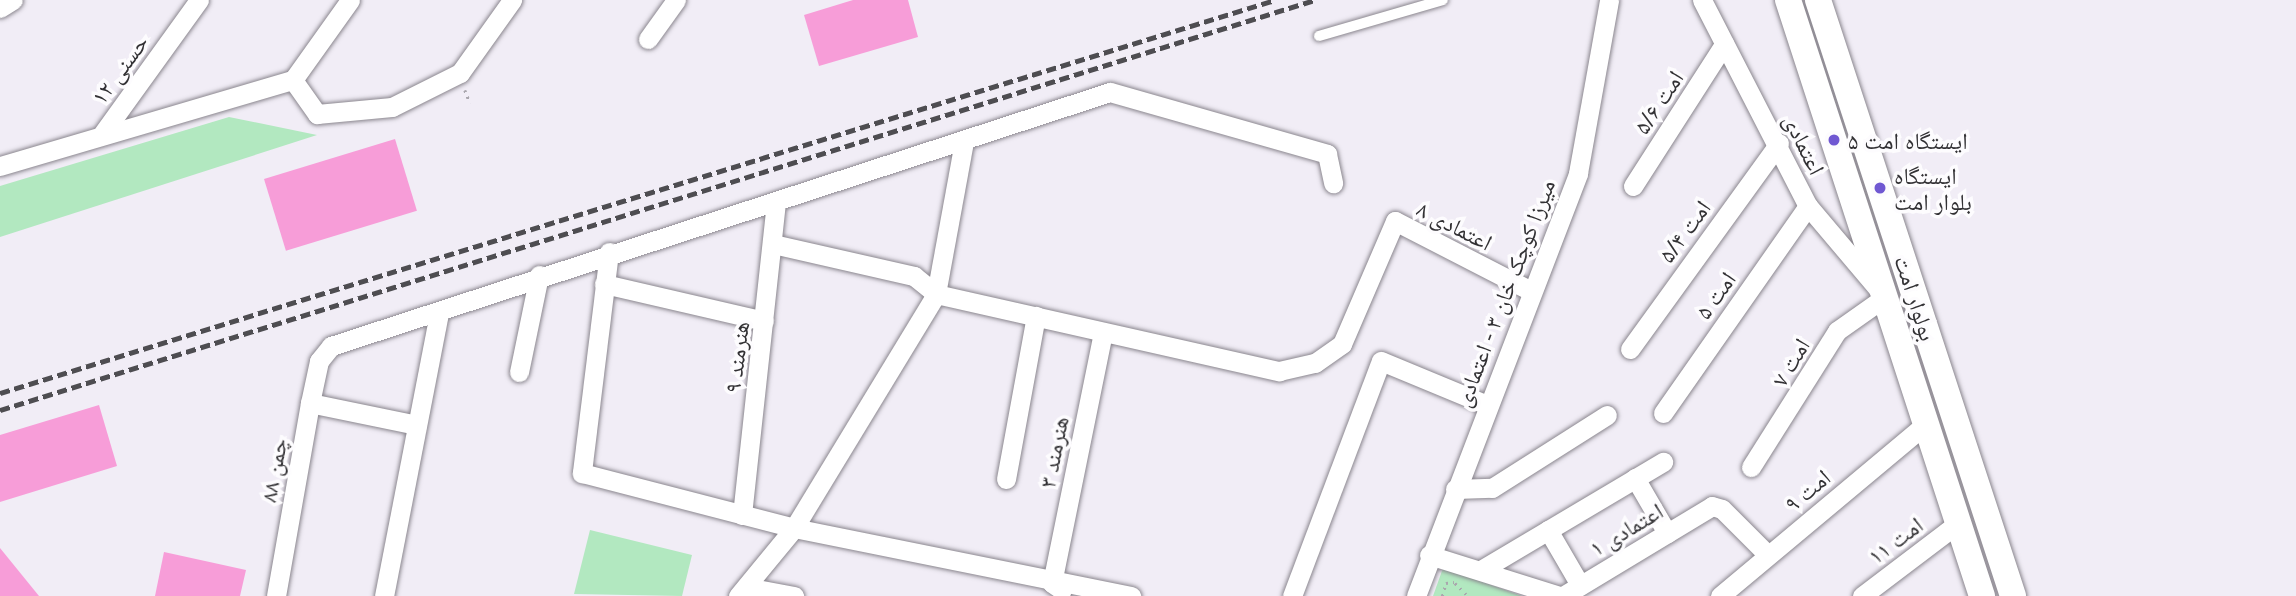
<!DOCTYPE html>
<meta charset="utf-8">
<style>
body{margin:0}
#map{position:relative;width:2296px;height:596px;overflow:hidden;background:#f1edf6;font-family:"Open Sans","Noto Naskh Arabic",sans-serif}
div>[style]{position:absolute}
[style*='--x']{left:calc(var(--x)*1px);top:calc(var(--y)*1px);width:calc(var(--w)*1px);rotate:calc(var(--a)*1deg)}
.green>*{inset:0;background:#b2e8c0}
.building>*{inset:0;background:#f79dd8;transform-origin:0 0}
.path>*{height:2.5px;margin-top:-1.25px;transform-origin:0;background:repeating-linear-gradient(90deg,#a9a6ad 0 2px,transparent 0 7px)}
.roads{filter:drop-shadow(0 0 2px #8a868e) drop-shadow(0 0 2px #8a868e)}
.lane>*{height:10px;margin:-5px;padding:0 5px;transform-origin:5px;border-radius:5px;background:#fff}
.street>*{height:19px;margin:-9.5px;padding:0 9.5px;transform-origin:9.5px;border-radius:9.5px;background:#fff}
.secondary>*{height:26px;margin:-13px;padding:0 13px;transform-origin:13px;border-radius:13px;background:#fff}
.rail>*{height:5px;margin-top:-2.5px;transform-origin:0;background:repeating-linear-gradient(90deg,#4e4d51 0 10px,transparent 0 15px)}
.dots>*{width:19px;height:19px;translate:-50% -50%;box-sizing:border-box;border:4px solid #fdfcfe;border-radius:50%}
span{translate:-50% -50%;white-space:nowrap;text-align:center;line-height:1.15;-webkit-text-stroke:7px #fdfcfe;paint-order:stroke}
.street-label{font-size:23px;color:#323134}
.poi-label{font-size:23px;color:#323134}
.left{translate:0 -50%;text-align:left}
</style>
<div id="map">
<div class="green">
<i style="clip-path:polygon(229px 117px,317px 135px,0 237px,0 186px)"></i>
<i style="clip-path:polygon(590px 530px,692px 555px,682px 596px,574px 594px)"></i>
<i style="clip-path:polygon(1443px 568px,1522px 596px,1433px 596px)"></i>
</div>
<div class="building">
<i style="clip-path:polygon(853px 0,908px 0,918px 37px,819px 66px,804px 15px)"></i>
<i style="left:395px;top:139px;width:75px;height:137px;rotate:73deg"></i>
<i style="clip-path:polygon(99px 405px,117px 466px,0 502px,0 435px)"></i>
<i style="clip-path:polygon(0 548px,39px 596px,0 596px)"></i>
<i style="clip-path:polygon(164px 552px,246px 570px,240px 596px,155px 596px)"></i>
</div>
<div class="path">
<i style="--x:465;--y:90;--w:14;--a:69"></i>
<i style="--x:1455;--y:583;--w:18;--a:45"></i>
<i style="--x:1442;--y:596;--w:14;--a:-73"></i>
<i style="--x:1446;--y:583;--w:8;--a:-7"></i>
</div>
<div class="roads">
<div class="lane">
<i style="--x:1319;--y:36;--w:129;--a:-16.2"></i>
</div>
<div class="street">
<i style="--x:1702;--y:0;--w:232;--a:62.8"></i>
<i style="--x:1808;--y:206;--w:119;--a:49.8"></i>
<i style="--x:1885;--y:297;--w:59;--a:144.7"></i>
<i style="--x:1837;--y:331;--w:161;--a:122.3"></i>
<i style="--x:0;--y:8;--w:15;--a:-32"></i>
<i style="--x:648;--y:39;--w:48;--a:-54.3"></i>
<i style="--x:293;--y:80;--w:42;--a:54.8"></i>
<i style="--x:317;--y:114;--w:75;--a:-5.3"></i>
<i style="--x:392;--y:107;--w:76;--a:-26.6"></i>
<i style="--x:460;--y:73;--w:90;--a:-54.5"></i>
<i style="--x:293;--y:80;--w:98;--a:-54.5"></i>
<i style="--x:103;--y:133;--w:164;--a:-54.2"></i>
<i style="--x:0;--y:166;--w:305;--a:-16.4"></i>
<i style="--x:1633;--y:186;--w:169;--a:-57.3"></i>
<i style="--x:773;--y:244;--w:145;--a:12.8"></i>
<i style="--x:914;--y:276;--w:28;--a:39"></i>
<i style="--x:609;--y:252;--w:223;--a:97"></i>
<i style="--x:582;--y:473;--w:219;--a:14.5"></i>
<i style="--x:794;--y:528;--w:344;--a:11.4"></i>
<i style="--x:604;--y:284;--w:164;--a:13"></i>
<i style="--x:936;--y:294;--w:156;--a:-79.6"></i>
<i style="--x:1630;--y:349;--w:254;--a:-54.1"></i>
<i style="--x:519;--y:372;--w:99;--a:-78.3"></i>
<i style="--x:310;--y:403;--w:109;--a:11.6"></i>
<i style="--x:1663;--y:413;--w:253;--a:-55"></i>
<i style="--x:1635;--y:478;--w:64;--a:59.8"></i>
<i style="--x:1006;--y:479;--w:166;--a:-79.6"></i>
<i style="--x:1455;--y:489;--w:37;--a:-2"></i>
<i style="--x:1492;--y:488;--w:136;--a:-32.4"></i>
<i style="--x:742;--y:515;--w:314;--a:-83.8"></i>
<i style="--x:1548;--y:530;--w:64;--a:59.8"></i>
<i style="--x:1429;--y:555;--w:137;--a:17.4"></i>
<i style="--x:1481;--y:570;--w:212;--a:-30.7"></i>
<i style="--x:746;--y:587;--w:49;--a:10.6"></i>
<i style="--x:1062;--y:590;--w:12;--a:-145"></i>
<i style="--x:1052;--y:583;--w:256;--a:-78.5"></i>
<i style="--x:276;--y:596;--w:196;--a:-80"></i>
<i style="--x:310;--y:403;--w:43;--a:-77.9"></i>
<i style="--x:319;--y:361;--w:19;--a:-51"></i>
<i style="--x:331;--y:346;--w:819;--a:-18.06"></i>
<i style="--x:1110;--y:92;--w:226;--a:15.9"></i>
<i style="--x:1327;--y:154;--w:30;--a:78"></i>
<i style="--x:384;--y:596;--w:288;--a:-79"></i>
<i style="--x:738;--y:596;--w:88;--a:-50.5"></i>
<i style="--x:794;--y:528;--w:274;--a:-58.7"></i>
<i style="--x:936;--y:294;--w:352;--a:12.7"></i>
<i style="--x:1279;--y:371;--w:37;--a:-13"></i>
<i style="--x:1315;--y:363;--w:33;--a:-35"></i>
<i style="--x:1342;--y:344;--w:134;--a:-66.7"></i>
<i style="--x:1395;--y:221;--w:153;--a:27.2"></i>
<i style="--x:1292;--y:596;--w:251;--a:-69.3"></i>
<i style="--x:1381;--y:361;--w:115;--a:22.5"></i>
<i style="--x:1416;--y:596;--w:453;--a:-69"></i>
<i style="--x:1578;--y:173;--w:176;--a:-79.8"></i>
<i style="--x:1563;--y:596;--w:174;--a:-31.1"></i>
<i style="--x:1712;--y:506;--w:10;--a:17"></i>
<i style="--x:1722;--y:509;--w:65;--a:45"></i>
<i style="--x:1720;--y:596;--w:268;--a:-39.9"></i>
<i style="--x:1862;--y:596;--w:121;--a:-37.2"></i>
</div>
<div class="secondary">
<i style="--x:1788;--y:0;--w:627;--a:71.97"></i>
<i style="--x:1818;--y:0;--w:627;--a:71.88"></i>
</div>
</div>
<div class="rail">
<i style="--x:0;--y:393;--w:1334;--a:-17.13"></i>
<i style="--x:0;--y:410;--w:1377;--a:-17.32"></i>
</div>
<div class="dots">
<i style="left:1834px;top:140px;background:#7058d2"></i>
<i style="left:1880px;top:188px;background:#7058d2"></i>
</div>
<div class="street-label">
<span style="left:119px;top:69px;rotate:-54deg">حسنی ۱۲</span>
<span style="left:1658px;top:102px;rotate:-57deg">امت ۵/۶</span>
<span style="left:1805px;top:144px;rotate:64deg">اعتمادی</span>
<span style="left:1455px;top:225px;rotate:27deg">اعتمادی ۸</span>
<span style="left:1684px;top:231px;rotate:-54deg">امت ۵/۴</span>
<span style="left:1504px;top:293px;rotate:-69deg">میرزا کوچک خان ۳ - اعتمادی</span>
<span style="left:1715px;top:295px;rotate:-55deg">امت ۵</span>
<span style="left:1916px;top:298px;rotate:72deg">بولوار امت</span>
<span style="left:736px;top:357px;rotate:-83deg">هنرمند ۹</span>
<span style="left:1790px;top:362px;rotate:-59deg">امت ۷</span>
<span style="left:1053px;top:452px;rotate:-79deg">هنرمند ۳</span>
<span style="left:273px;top:470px;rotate:-80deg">چمن ۸۸</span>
<span style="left:1807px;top:490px;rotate:-40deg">امت ۹</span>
<span style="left:1626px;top:529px;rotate:-31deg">اعتمادی ۱</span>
<span style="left:1895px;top:540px;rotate:-37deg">امت ۱۱</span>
</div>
<div class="poi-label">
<span class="left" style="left:1848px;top:140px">ایستگاه امت ۵</span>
<span class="left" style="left:1894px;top:188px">ایستگاه<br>بلوار امت</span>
</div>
</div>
